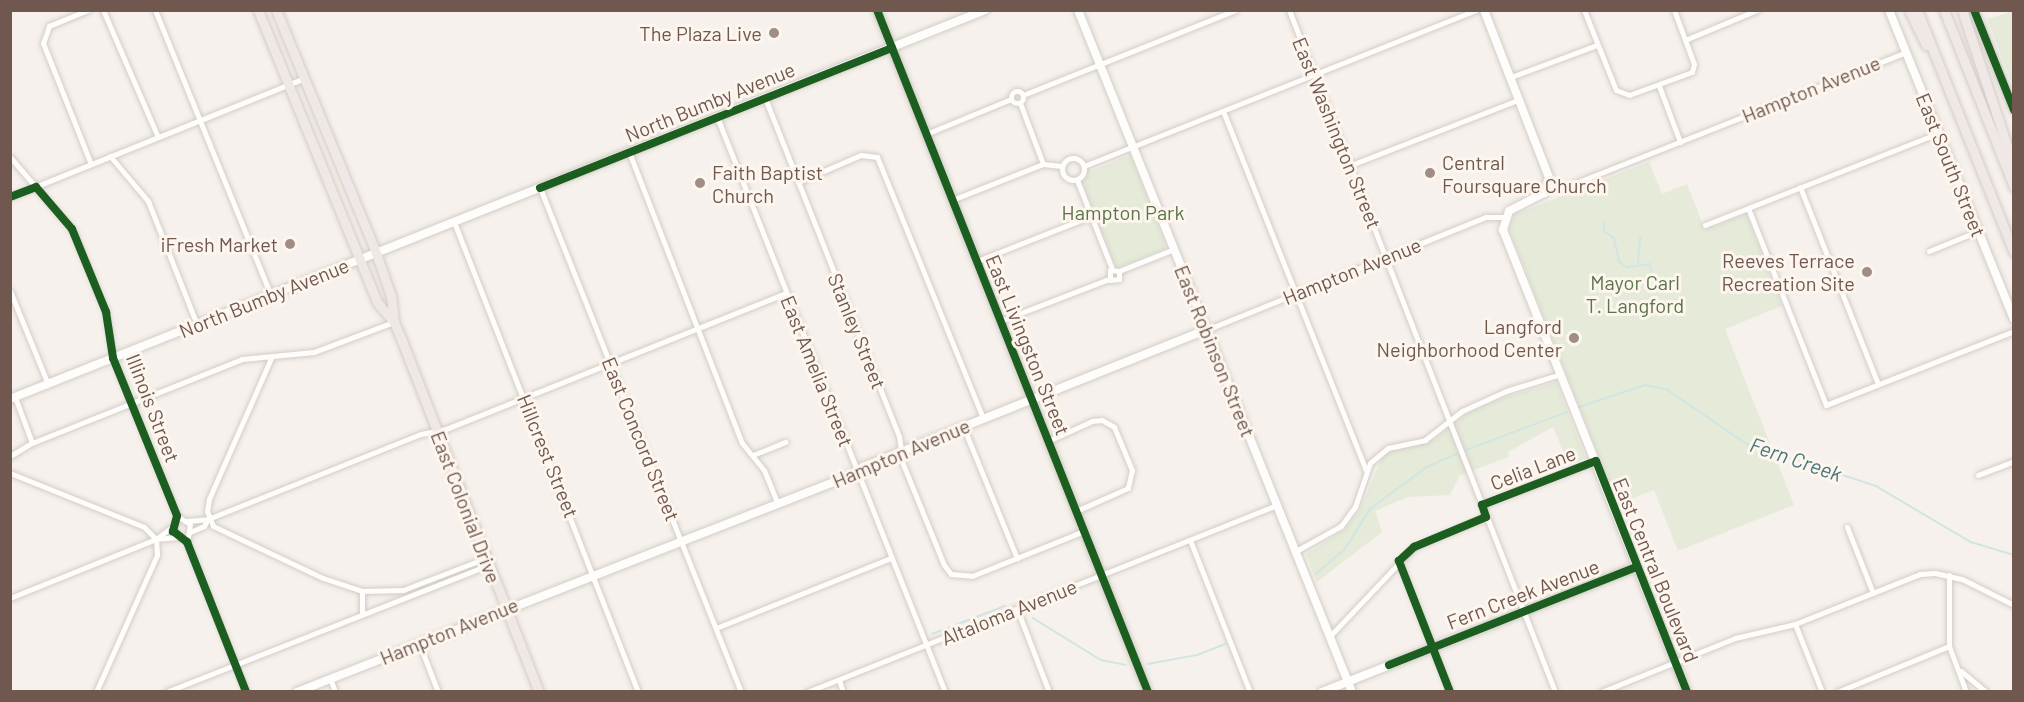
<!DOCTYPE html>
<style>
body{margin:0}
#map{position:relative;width:2024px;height:702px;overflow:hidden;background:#f6f1ec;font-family:Barlow,sans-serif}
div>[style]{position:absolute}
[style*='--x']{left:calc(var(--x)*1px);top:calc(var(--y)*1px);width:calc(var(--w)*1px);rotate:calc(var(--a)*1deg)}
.green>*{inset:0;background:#e5ebd8}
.stream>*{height:1.5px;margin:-0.75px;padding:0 0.75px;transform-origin:0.75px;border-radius:0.75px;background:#d0e5e4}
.roads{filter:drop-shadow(0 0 2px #d3cdc7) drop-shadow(0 0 2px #d3cdc7)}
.street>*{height:5px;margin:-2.5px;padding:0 2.5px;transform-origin:2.5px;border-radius:2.5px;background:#fefdfc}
.street>.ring{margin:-2.5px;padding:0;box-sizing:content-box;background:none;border:5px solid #fefdfc;border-radius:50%}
.secondary>*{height:8px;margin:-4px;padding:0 4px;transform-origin:4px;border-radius:4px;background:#fefdfc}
.highway>*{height:9px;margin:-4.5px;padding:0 4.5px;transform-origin:4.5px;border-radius:4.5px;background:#efe8e6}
.cycleway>*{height:8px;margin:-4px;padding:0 4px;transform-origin:4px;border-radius:4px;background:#1b5e20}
.dots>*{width:16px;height:16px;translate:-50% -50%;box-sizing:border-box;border:3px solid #fdf6ee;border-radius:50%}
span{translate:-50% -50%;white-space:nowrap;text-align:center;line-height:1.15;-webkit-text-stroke:6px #fdf6ee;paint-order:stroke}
.poi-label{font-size:20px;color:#71584f}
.right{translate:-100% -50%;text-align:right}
.left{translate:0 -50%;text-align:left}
.street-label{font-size:20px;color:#71584f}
.park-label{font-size:20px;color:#5a7549}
.water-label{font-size:21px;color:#48777b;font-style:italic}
.frame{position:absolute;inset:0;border:12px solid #71584f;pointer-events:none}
</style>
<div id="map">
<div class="green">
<i style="clip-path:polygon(2014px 11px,2014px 85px,2013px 85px,1987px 19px)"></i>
<i style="clip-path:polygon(1130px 155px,1166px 245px,1164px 249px,1116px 268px,1081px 180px,1089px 168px,1091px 171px)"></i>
<i style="clip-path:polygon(1649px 162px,1662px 194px,1687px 184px,1705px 230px,1746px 214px,1782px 306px,1725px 329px,1794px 505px,1678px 551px,1654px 490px,1618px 504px,1509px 228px,1514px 215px)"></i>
<i style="clip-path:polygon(1556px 382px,1586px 458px,1569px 465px,1553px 427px,1508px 452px,1509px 457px,1460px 475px,1450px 495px,1408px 497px,1375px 511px,1382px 532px,1317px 582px,1306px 554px,1345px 529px,1360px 510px,1382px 457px,1395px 448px,1435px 439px,1466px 414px,1499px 399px)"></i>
</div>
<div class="stream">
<i style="--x:1604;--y:222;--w:6;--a:81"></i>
<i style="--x:1603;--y:230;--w:14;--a:36"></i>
<i style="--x:1614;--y:238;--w:25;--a:76"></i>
<i style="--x:1620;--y:262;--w:9;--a:36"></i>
<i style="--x:1627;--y:267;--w:23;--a:-7"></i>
<i style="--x:1650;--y:264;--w:8;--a:76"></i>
<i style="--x:1638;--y:263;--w:25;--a:-85"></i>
<i style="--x:1579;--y:407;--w:70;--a:-18.4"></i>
<i style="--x:1645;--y:385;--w:24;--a:12"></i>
<i style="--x:1668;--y:390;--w:96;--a:34.4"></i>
<i style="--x:1747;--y:444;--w:136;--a:18"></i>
<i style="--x:1876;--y:486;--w:110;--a:30.5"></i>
<i style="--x:1971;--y:542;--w:45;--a:16.8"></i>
<i style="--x:1464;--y:451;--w:110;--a:-20.7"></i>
<i style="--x:1316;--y:574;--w:38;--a:-41"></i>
<i style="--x:1345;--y:549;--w:47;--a:-58"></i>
<i style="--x:1370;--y:509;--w:71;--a:-36.4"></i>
<i style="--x:1427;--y:467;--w:35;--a:-24"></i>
<i style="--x:1033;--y:618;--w:80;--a:31.7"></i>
<i style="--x:1101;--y:660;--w:25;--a:11"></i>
<i style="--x:932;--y:634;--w:78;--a:-21"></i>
<i style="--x:1148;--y:664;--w:50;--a:-10.4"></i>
<i style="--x:1197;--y:655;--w:30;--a:-21"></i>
</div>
<div class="roads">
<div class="street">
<i style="--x:88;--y:10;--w:42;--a:157.7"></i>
<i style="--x:49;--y:26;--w:18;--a:109"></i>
<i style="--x:43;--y:43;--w:130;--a:68.4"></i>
<i style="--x:103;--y:10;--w:138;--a:66.6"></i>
<i style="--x:155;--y:10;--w:309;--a:67.9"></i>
<i style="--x:1289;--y:10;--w:732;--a:68.69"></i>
<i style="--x:1584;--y:10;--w:86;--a:68.2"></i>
<i style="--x:1616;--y:90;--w:14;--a:21"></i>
<i style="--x:1629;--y:95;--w:67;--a:-20.1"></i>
<i style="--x:1692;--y:72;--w:8;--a:-76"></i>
<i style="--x:1694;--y:64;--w:58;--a:-110.3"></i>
<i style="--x:1685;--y:40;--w:78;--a:-22.6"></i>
<i style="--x:1511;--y:77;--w:92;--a:-20.4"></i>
<i style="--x:1659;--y:86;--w:60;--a:69.4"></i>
<i class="ring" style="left:1011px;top:91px;width:7px;height:7px"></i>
<i style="--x:1023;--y:95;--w:228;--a:-21.8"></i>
<i style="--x:765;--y:98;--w:364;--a:68.4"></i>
<i style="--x:899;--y:436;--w:28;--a:82"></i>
<i style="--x:903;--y:464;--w:109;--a:67.9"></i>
<i style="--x:944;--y:565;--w:11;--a:52"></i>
<i style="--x:951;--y:574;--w:21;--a:5"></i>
<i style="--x:972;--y:576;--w:121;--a:-21.9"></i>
<i style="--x:1020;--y:103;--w:65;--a:69.3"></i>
<i style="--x:1223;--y:111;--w:387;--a:68.3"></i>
<i style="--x:717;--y:117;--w:619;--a:68.37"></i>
<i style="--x:926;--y:134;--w:92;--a:-22.4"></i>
<i style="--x:629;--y:152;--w:312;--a:68.8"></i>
<i style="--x:742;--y:443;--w:35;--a:51"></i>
<i style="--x:764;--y:470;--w:37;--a:68"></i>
<i style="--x:110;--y:156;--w:59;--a:49.8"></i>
<i style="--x:148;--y:201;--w:133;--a:68.4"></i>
<i style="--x:10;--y:157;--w:95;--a:49.3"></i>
<i style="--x:72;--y:229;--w:90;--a:67.7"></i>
<i style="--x:106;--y:312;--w:47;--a:81.3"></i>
<i style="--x:113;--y:358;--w:170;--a:67.9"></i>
<i style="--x:177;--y:516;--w:16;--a:105"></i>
<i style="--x:173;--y:531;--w:18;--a:38"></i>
<i style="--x:187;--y:542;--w:161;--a:68.5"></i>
<i class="ring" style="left:1062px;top:158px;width:17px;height:17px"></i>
<i style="--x:1351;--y:165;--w:181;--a:-21.3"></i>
<i style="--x:1084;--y:166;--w:422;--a:-21.7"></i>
<i style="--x:1077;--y:180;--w:96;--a:68.5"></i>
<i style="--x:798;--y:182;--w:69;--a:-23.2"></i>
<i style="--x:861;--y:155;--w:16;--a:7"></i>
<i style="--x:877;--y:157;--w:282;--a:67.9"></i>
<i style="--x:1548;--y:187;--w:20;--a:-3"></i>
<i style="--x:1568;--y:186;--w:364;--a:-21.6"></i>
<i style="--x:1800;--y:187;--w:212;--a:68.4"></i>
<i style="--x:540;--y:188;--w:543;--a:68.26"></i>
<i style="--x:10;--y:197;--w:317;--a:-22"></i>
<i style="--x:952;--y:200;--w:98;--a:-21.6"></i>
<i style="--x:1043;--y:164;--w:19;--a:6"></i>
<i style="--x:1748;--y:208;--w:212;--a:68.4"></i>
<i style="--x:1826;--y:405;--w:202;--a:-21.5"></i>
<i style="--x:454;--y:222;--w:505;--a:68.62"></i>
<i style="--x:1705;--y:225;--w:251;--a:-21.5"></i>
<i style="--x:1929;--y:251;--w:53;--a:-22.2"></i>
<i style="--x:977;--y:261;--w:123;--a:-21.5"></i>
<i style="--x:1119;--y:271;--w:8;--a:90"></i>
<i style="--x:1119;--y:279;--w:9;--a:174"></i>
<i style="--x:1110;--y:280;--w:10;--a:-90"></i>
<i style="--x:1110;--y:270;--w:9;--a:6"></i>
<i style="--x:1119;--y:271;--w:59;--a:-21.8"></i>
<i style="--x:10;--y:291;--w:100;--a:67.8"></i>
<i style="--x:1000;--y:321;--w:117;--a:-21.1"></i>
<i style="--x:1206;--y:330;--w:302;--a:-22"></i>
<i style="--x:1486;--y:217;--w:19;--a:0"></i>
<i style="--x:272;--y:356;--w:156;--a:113.8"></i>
<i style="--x:209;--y:499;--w:12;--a:99"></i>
<i style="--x:207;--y:511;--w:16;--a:68"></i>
<i style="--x:213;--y:526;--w:122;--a:25.3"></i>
<i style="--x:323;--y:578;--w:41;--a:18.4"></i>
<i style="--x:362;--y:591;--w:41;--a:-1.4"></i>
<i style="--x:403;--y:590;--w:89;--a:-21.1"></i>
<i style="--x:15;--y:397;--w:49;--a:69.7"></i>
<i style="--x:963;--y:426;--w:143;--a:67.8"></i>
<i style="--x:1048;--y:441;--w:48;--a:-24.4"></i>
<i style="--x:1092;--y:421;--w:10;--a:-6"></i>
<i style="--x:1102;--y:420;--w:14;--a:30"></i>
<i style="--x:1114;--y:427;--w:47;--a:67.3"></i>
<i style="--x:1132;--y:470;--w:18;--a:103"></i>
<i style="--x:1128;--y:488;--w:57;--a:156.1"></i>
<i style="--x:753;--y:455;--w:35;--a:-22"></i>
<i style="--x:10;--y:456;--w:26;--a:-31"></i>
<i style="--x:32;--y:443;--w:226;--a:-21.8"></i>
<i style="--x:242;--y:359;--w:72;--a:-5.6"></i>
<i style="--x:314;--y:352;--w:85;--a:-20.6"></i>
<i style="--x:10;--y:473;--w:144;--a:21.9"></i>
<i style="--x:144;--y:527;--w:17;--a:45"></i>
<i style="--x:156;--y:539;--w:16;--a:86"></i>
<i style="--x:157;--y:555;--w:150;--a:114"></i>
<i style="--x:1978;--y:475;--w:39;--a:-21"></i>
<i style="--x:1482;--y:505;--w:122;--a:-21.1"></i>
<i style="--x:177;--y:516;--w:15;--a:32"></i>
<i style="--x:190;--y:524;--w:18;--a:99"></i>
<i style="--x:187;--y:521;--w:21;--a:-5"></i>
<i style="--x:208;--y:519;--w:229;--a:-21.8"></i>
<i style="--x:421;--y:434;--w:25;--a:-11"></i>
<i style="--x:446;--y:429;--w:366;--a:-21.8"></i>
<i style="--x:1847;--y:527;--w:71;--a:68.5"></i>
<i style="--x:190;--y:532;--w:15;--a:-23"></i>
<i style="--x:204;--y:526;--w:8;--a:-60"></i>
<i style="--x:156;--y:539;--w:22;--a:-5"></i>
<i style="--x:1190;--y:540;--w:163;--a:68.5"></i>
<i style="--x:1296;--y:551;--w:51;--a:-29.1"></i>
<i style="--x:1341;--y:526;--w:24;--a:-54"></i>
<i style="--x:1355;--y:507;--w:46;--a:-71.2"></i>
<i style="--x:1370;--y:463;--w:23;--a:-40"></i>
<i style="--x:1388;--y:448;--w:38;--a:-12"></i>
<i style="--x:1425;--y:440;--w:47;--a:-38.1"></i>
<i style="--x:1462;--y:411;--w:48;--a:-24.4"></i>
<i style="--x:1506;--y:391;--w:58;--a:-17.2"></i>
<i style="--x:1399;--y:561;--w:141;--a:68.7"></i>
<i style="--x:1949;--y:575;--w:71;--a:90"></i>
<i style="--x:1949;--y:646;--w:49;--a:69.7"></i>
<i style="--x:362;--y:591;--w:22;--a:90"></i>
<i style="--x:10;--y:598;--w:157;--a:-22"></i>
<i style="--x:156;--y:539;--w:21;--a:-37"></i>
<i style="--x:1017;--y:609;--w:89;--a:68.9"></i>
<i style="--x:1795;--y:624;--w:73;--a:68.3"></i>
<i style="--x:716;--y:628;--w:188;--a:-21.8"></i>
<i style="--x:1329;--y:637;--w:124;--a:-46.6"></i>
<i style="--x:1414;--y:547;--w:78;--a:-22.6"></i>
<i style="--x:419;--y:643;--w:53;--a:68.8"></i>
<i style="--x:1961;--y:671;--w:33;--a:40"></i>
<i style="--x:330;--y:678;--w:15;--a:70"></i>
<i style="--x:839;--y:680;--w:13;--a:72"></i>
<i style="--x:166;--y:692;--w:347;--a:-21.5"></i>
<i style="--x:807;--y:692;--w:506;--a:-21.7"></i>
<i style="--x:1601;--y:692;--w:144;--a:-21.9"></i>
<i style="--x:1735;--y:638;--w:62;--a:-13.1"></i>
<i style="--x:1795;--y:624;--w:135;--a:-21.8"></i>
<i style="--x:1920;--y:574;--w:15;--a:-4"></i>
<i style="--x:1935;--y:573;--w:28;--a:13"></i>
<i style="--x:1962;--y:579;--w:58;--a:26.6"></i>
<i style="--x:1837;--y:692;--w:121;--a:-22.3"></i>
</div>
<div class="secondary">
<i style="--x:877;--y:10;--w:734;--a:68.33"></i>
<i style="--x:1078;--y:10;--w:735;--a:68.11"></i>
<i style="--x:1484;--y:10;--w:180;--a:68.8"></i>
<i style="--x:1549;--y:178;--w:16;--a:108"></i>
<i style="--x:1544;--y:193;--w:39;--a:153"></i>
<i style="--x:1509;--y:211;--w:20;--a:108"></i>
<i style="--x:1503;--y:230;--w:497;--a:68.3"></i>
<i style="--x:1889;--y:10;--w:333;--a:68"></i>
<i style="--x:1974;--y:10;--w:108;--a:68.2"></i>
<i style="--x:10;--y:399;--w:1050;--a:-21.75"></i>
<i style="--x:297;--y:692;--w:593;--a:-21.37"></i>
<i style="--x:849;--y:476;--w:17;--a:-33"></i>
<i style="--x:863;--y:467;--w:369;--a:-21.8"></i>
<i style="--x:1322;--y:692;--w:338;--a:-21.7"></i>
</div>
<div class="highway">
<i style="--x:258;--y:10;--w:315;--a:67.8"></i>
<i style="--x:377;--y:302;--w:26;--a:50"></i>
<i style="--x:394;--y:322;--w:21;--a:67"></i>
<i style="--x:402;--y:341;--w:377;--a:68.7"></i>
<i style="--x:276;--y:10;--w:263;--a:67.6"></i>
<i style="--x:376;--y:253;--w:46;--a:70.8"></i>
<i style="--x:391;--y:296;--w:26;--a:83"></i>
<i style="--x:1909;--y:10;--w:39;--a:64"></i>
<i style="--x:1917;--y:10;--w:261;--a:68.2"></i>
<i style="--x:1944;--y:10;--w:190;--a:68.4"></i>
<i style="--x:1962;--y:10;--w:165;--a:71.7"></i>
</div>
</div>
<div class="cycleway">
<i style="--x:877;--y:10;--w:734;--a:68.33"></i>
<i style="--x:1974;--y:10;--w:108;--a:68.2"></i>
<i style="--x:540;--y:188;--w:379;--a:-21.7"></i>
<i style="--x:10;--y:197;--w:28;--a:-21"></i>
<i style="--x:36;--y:187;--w:55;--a:49.4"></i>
<i style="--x:72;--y:229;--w:90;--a:67.7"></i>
<i style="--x:106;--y:312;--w:47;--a:81.3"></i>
<i style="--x:113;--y:358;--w:170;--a:67.9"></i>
<i style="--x:177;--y:516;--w:16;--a:105"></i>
<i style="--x:173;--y:531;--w:18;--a:38"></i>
<i style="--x:187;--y:542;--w:161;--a:68.5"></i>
<i style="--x:1389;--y:665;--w:266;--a:-21.6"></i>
<i style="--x:1450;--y:692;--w:141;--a:-111.3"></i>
<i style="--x:1399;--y:561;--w:21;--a:-43"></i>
<i style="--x:1414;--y:547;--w:78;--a:-22.6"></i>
<i style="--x:1486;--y:517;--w:13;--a:-108"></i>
<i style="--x:1482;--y:505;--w:122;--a:-21.1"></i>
<i style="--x:1596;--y:461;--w:248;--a:68.5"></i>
</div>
<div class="dots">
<i style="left:774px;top:33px;background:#a08e86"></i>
<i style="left:1430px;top:173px;background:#a08e86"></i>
<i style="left:700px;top:183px;background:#a08e86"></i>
<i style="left:290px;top:244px;background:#a08e86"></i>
<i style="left:1867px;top:272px;background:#a08e86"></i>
<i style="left:1574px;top:338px;background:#a08e86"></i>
</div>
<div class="poi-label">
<span class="right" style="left:762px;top:33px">The Plaza Live</span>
<span class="left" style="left:1442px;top:174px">Central<br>Foursquare Church</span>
<span class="left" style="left:712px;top:184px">Faith Baptist<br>Church</span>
<span class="right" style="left:278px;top:244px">iFresh Market</span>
<span class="right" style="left:1855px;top:272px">Reeves Terrace<br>Recreation Site</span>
<span class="right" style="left:1562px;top:338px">Langford<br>Neighborhood Center</span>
</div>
<div class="street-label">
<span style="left:1811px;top:89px;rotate:-22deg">Hampton Avenue</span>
<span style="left:710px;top:102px;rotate:-22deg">North Bumby Avenue</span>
<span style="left:1337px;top:133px;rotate:68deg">East Washington Street</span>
<span style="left:1951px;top:165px;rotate:68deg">East South Street</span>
<span style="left:1352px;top:271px;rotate:-22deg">Hampton Avenue</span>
<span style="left:264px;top:298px;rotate:-22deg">North Bumby Avenue</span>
<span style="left:857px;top:331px;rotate:68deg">Stanley Street</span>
<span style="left:1028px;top:345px;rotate:68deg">East Livingston Street</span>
<span style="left:1215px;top:351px;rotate:68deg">East Robinson Street</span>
<span style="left:817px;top:371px;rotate:68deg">East Amelia Street</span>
<span style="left:153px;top:408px;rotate:69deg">Illinois Street</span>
<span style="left:641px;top:439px;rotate:68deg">East Concord Street</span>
<span style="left:901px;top:453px;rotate:-23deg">Hampton Avenue</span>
<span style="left:548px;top:456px;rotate:68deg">Hillcrest Street</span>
<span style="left:1533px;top:468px;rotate:-21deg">Celia Lane</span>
<span style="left:466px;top:507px;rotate:69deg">East Colonial Drive</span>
<span style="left:1656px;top:570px;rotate:68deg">East Central Boulevard</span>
<span style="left:1523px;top:594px;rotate:-21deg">Fern Creek Avenue</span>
<span style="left:1009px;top:612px;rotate:-22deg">Altaloma Avenue</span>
<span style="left:449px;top:631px;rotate:-22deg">Hampton Avenue</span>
</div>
<div class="park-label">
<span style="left:1123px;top:212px">Hampton Park</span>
<span style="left:1635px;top:294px">Mayor Carl<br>T. Langford</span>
</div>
<div class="water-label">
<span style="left:1796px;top:459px;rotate:19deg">Fern Creek</span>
</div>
<div class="frame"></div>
</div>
